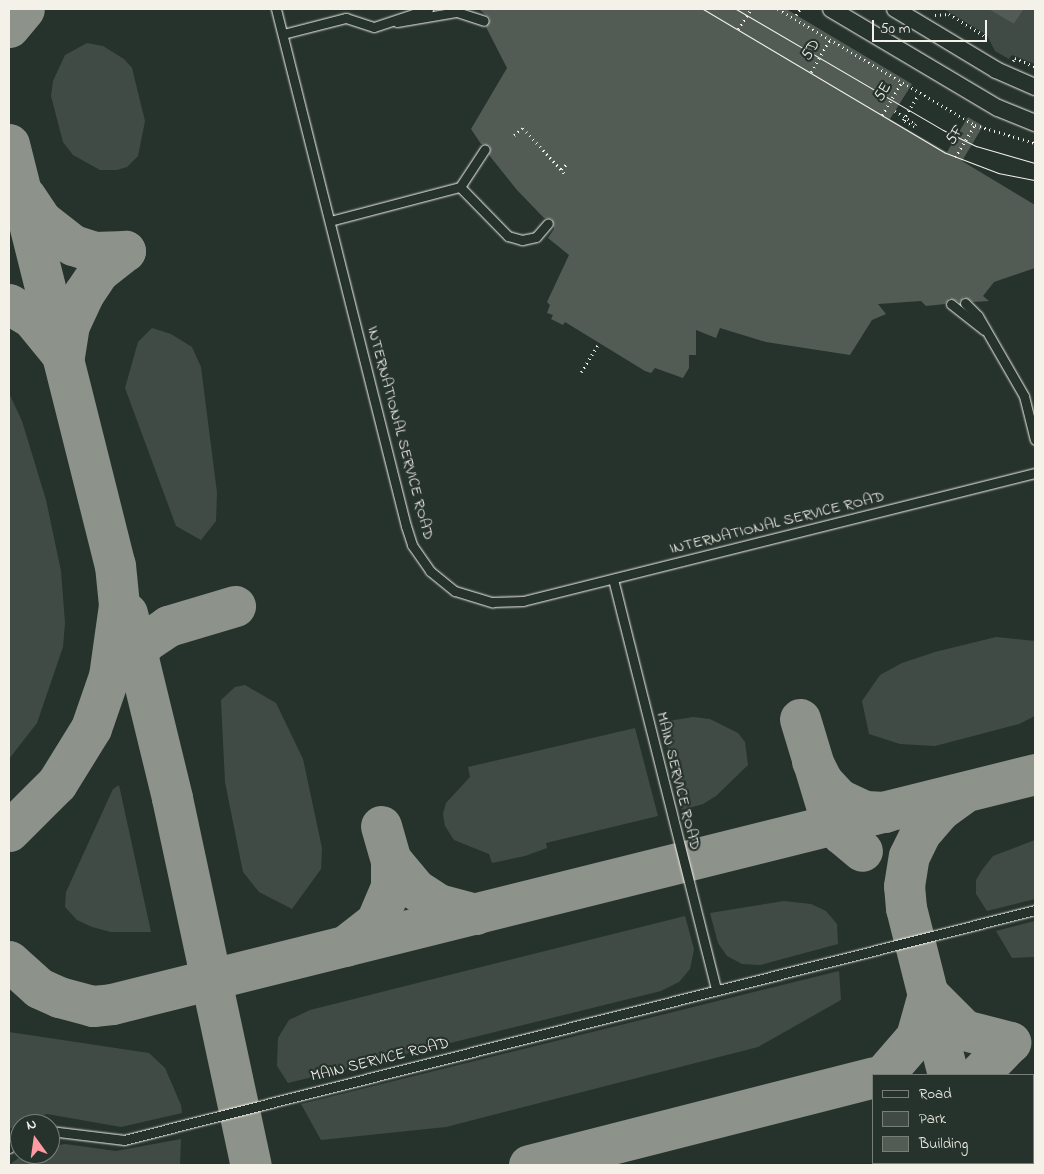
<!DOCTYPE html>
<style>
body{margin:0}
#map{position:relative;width:1044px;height:1174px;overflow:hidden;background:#26332d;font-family:"Indie Flower",sans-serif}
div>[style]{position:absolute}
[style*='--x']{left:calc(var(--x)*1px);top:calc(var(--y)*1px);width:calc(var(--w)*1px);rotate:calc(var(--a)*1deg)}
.green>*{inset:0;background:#414b45}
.taxiway>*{height:41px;margin:-20.5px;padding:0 20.5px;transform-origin:20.5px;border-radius:20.5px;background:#8d928a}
.building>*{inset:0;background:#525c55}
.path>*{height:2.5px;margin-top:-1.25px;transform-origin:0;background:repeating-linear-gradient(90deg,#f4f1e8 0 1px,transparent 0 5px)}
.roads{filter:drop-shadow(0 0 1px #f4f1e8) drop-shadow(0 0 1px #f4f1e8)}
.service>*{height:9px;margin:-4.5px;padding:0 4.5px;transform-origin:4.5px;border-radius:4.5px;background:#26332d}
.minor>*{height:16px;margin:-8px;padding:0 8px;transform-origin:8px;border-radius:8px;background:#26332d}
.tram>*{height:1px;margin:-0.5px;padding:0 0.5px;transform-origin:0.5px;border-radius:0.5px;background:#f4f1e8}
.path-bridge>*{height:2.5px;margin-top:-1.25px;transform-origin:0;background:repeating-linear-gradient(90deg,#f4f1e8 0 1px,transparent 0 5px)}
span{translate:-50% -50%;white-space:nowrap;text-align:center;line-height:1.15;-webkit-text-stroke:4.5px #26332d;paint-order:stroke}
.street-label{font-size:16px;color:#f4f1e8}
.frame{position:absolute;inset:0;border:10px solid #f4f1e8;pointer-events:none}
.legend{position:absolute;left:872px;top:1074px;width:162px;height:90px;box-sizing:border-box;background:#26332d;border:1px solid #787f78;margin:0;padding:6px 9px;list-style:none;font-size:15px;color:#f4f1e8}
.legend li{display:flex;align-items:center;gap:10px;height:25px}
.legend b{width:25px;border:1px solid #787f78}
.north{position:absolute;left:10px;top:1114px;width:50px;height:50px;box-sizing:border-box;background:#26332d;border:1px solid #787f78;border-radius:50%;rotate:346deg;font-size:14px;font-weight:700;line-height:20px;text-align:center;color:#f4f1e8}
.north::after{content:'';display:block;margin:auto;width:18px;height:22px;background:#ff9aa2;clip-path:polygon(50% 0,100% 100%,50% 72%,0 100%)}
.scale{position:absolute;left:872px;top:20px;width:115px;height:22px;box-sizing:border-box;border:2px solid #f4f1e8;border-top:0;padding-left:6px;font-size:15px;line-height:18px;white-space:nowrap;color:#f4f1e8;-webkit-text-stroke:4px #26332d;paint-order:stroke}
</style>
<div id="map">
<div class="green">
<i style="clip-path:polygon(944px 9px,988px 9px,1014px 24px,1024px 9px,1035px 9px,1035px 64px,1012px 55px,1009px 59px,995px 51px,987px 35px)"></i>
<i style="clip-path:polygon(87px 43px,103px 46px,124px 59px,132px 68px,145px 121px,138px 156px,127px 167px,117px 170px,100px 170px,73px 155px,63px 142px,51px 96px,53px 81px,65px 55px)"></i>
<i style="clip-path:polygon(152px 328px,171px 334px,192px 347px,201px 367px,217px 493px,216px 521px,201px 540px,176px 526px,125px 388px,138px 342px)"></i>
<i style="clip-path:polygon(9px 393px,22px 421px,46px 500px,61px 571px,65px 623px,63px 647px,37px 723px,9px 759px)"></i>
<i style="clip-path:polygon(996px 637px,1035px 641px,1035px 716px,1019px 724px,935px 746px,900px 744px,869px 734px,862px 701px,880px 675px,902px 663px,935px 652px)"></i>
<i style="clip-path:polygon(245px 685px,276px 703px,303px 759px,322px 848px,321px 869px,292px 909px,259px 892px,243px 872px,225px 782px,221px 700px,235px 687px)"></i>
<i style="clip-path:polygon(693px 717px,710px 719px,738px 733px,745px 742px,748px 765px,716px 796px,703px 804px,682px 810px,662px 722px)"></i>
<i style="clip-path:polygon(635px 728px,658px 816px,546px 843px,547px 848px,525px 856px,492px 863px,489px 854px,454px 840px,445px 826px,443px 814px,446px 803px,470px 777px,468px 767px)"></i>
<i style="clip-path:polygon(119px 785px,151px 932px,111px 932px,92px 927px,77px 920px,65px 907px,66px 892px,113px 789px)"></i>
<i style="clip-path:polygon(1035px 840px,1035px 899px,987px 911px,976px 894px,976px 880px,982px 870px,993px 856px)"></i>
<i style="clip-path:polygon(784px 901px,811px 904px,826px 911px,837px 924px,838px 944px,760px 965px,742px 964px,727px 956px,718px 943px,710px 913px)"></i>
<i style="clip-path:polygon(685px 916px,694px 949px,690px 969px,679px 982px,661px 991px,288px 1083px,277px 1066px,278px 1038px,289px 1020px,310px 1010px)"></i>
<i style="clip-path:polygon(1035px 921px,1035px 957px,1012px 958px,996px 931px)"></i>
<i style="clip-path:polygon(839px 971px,841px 1000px,758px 1047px,446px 1127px,321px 1140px,301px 1104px)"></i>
<i style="clip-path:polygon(9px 1032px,149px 1053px,165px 1068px,181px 1105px,182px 1113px,121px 1127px,47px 1114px,9px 1129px)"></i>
<i style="clip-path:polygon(181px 1139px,180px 1165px,9px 1165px,24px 1154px,50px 1154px,50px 1147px,65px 1144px,116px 1151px)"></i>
</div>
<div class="taxiway">
<i style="--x:9;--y:27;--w:23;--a:-50"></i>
<i style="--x:9;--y:144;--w:434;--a:75.9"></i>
<i style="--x:115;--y:565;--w:40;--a:84.3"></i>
<i style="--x:119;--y:605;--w:72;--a:98"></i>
<i style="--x:109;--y:676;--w:55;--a:109.1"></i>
<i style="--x:91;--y:728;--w:65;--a:121.7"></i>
<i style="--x:57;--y:783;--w:68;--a:135"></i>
<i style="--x:25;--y:196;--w:30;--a:56"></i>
<i style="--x:42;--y:221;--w:39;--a:38"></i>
<i style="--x:73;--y:245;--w:22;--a:18"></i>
<i style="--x:94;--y:252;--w:31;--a:-2"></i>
<i style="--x:9;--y:304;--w:27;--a:31"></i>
<i style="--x:32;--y:318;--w:43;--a:50.7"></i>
<i style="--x:64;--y:356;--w:31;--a:-81"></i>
<i style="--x:69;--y:325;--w:35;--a:-65"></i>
<i style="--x:84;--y:293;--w:27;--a:-56"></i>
<i style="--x:99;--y:271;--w:33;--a:-38"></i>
<i style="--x:127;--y:613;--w:190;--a:76.3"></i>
<i style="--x:172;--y:798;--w:375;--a:77.9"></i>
<i style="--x:123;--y:671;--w:38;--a:-53"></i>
<i style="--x:146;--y:641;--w:27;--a:-34"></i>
<i style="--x:168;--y:626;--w:70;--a:-16.6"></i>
<i style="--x:800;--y:719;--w:97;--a:73.2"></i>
<i style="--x:828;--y:812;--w:26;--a:58"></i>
<i style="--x:842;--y:834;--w:26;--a:40"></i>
<i style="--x:812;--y:761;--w:22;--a:63"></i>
<i style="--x:822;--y:781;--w:25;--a:47"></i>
<i style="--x:839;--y:799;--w:29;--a:25"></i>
<i style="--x:865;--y:811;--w:20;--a:3"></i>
<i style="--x:381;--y:826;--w:35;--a:74"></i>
<i style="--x:391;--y:860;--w:38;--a:50"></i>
<i style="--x:415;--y:889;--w:27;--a:33"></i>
<i style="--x:438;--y:904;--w:39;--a:15"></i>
<i style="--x:345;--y:946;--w:39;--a:-38"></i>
<i style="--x:376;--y:922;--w:38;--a:-67"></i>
<i style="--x:391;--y:887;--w:27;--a:-90"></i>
<i style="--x:9;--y:961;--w:40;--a:42"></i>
<i style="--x:39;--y:988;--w:22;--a:24"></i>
<i style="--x:59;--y:997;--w:35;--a:15"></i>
<i style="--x:93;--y:1006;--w:19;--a:-6"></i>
<i style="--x:112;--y:1004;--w:951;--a:-13.99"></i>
<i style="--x:887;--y:1075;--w:3;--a:-162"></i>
<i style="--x:884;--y:1074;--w:49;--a:-49.1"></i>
<i style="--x:916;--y:1037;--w:45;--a:-74.4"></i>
<i style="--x:928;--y:994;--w:51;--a:45"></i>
<i style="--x:964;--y:1030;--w:48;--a:14.6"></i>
<i style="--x:1010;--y:1042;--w:46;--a:134.1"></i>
<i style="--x:948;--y:1075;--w:172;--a:-104.1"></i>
<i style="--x:906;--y:908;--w:22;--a:-95"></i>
<i style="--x:904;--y:886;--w:30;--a:-81"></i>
<i style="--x:909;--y:856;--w:25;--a:-64"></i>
<i style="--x:920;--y:833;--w:30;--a:-49"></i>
<i style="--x:940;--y:810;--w:26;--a:-36"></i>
<i style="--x:970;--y:1163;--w:2;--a:63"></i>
<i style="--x:529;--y:1165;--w:355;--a:-14.3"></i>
</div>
<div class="building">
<i style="clip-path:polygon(479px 9px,786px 9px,912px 84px,890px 119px,947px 152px,968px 117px,983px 126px,962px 161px,1035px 205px,1035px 268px,994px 282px,983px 296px,989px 301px,973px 302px,964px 297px,959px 302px,949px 298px,945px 304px,926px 306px,921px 301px,878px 304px,886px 314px,872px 320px,850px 355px,766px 342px,720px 328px,716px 338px,696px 330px,696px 355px,689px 355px,689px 368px,683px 378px,655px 368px,651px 373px,645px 371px,565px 322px,563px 325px,551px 319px,553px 315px,547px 313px,550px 305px,547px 302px,569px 255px,548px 238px,554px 229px,552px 219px,544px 218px,517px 190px,489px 155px,490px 146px,481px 144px,471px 129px,507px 68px,486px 27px,490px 19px)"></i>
<i style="clip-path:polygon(988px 9px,1024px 9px,1014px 24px)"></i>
</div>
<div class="path">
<i style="--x:778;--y:9;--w:229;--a:30.5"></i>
<i style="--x:975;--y:125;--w:63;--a:16.7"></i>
<i style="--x:796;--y:15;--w:7;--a:-56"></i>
<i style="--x:935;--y:15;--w:14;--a:-4"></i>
<i style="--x:949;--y:14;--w:42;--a:31.4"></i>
<i style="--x:738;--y:29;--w:24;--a:-57"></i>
<i style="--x:1013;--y:61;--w:4;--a:-56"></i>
<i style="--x:1015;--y:58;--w:22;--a:24"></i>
<i style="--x:903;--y:120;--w:29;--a:-59"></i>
<i style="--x:514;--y:135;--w:11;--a:-38"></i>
<i style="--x:523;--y:128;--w:64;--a:47.5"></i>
<i style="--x:561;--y:169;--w:9;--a:-41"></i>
<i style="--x:581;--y:372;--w:34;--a:-58"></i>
</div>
<div class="roads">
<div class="service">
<i style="--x:276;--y:9;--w:533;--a:75.89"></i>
<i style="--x:406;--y:526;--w:20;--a:72"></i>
<i style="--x:412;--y:545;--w:32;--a:55"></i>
<i style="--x:430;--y:571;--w:32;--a:39"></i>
<i style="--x:455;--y:591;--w:39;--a:17"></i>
<i style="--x:492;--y:602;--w:31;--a:-2"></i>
<i style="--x:523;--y:601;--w:528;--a:-14.04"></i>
<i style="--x:397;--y:22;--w:61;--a:-9.5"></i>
<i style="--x:457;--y:12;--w:28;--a:18"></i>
<i style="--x:283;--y:34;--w:65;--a:-14.3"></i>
<i style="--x:346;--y:18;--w:29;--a:18"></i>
<i style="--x:374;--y:27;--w:57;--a:-18.4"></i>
<i style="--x:460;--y:187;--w:69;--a:45.6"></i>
<i style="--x:508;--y:236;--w:15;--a:16"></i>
<i style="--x:522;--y:240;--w:14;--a:-12"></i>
<i style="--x:536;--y:237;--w:18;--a:-49"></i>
<i style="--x:330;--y:221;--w:134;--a:-14.7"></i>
<i style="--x:460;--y:187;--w:45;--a:-56.7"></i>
<i style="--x:965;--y:303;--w:18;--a:45"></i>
<i style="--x:978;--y:316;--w:92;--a:60.1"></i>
<i style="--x:1024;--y:396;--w:45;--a:76"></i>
<i style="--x:951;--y:304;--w:42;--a:38.2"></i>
<i style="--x:613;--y:579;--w:424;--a:75.9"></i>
<i style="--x:50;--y:1131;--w:75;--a:6.9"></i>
<i style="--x:124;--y:1140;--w:940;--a:-14.17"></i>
<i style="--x:9;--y:1148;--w:14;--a:-36"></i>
</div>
<div class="minor">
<i style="--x:831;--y:9;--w:194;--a:30.7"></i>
<i style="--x:998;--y:108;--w:40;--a:22"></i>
<i style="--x:895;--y:9;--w:118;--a:31.1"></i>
<i style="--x:996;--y:70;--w:43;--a:23.6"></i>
</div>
</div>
<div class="tram">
<i style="--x:703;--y:9;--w:282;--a:30.7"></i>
<i style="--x:946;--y:153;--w:56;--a:21"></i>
<i style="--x:998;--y:173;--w:38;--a:11"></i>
<i style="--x:736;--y:9;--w:240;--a:30.3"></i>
<i style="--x:943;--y:130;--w:37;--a:26"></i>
<i style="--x:976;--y:146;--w:61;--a:16.1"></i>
</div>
<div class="path-bridge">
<i style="--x:811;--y:72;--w:38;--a:-60"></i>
<i style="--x:895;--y:111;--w:25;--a:32"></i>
<i style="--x:916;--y:124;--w:4;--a:124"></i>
<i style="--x:914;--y:127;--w:13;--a:-148"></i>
<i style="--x:882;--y:115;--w:39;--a:-59"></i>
<i style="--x:955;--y:157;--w:38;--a:-58"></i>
</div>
<div class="street-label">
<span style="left:811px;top:50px;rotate:-60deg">5D</span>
<span style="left:883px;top:92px;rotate:-59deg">5E</span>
<span style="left:955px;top:135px;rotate:-58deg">5F</span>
<span style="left:400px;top:433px;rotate:75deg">INTERNATIONAL SERVICE ROAD</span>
<span style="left:777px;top:523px;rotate:-14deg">INTERNATIONAL SERVICE ROAD</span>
<span style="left:678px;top:781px;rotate:76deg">MAIN SERVICE ROAD</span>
<span style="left:380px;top:1060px;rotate:-14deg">MAIN SERVICE ROAD</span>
</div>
<div class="frame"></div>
<ul class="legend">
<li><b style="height:6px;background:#26332d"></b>Road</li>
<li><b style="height:14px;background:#414b45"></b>Park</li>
<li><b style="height:14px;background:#525c55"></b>Building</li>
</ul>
<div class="north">N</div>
<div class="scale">50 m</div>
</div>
